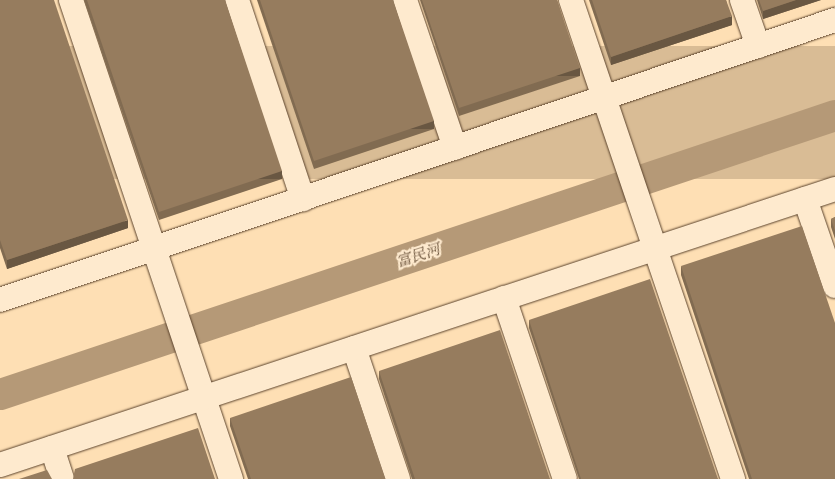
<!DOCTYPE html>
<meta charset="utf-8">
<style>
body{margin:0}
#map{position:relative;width:835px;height:479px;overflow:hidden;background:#fedfb4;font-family:"Libre Caslon Text","Noto Serif SC",serif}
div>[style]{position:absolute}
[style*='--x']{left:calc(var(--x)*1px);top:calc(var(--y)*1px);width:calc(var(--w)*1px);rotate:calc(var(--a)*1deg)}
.green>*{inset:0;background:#d9bc95;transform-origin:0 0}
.river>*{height:31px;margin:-15.5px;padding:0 15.5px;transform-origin:15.5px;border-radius:15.5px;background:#b59977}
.roads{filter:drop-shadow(0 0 1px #5c442d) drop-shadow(0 0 1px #5c442d)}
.minor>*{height:24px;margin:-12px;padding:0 12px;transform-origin:12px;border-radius:12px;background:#feeace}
.wall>*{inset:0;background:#816b51}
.shaded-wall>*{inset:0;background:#695742;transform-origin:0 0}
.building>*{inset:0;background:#967c5e}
span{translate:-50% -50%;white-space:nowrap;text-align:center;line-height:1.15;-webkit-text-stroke:4.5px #feeace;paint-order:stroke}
.water-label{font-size:15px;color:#664e36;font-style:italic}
</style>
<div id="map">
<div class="green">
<i style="left:835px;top:46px;width:133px;height:881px;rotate:90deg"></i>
</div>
<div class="river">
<i style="--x:0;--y:394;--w:880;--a:-18.48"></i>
</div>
<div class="roads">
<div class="minor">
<i style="--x:71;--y:0;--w:505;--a:71.53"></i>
<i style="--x:237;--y:0;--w:210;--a:71.7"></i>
<i style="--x:405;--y:0;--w:156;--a:71.3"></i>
<i style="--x:571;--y:0;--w:506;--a:71.31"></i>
<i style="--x:742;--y:0;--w:49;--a:70.8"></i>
<i style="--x:805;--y:199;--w:92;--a:71"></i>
<i style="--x:504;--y:298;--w:191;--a:71.4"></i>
<i style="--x:0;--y:300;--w:881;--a:-18.54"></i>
<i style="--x:354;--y:348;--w:138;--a:71.4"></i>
<i style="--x:52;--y:448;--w:33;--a:72"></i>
<i style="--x:0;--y:465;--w:879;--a:-18.29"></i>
</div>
</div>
<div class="wall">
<i style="clip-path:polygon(0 0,128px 228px,7px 269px,0 248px)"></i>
<i style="clip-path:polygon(84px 0,225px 0,282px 179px,159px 220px)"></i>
<i style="clip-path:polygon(257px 0,393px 0,434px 129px,314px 169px)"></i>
<i style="clip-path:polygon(420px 0,557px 0,580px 76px,459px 116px)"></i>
<i style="clip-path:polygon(589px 0,726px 0,732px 25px,611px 65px)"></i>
<i style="clip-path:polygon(757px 0,821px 0,763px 19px)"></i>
<i style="clip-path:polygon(835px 217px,835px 239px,831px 227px,831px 219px)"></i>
<i style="clip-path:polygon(681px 266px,835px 479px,749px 479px,681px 275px)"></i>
<i style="clip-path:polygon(529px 320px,718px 479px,579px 479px,529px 328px)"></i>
<i style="clip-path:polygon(379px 371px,550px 479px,412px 479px,379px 379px)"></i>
<i style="clip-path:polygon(230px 418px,385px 479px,248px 479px,230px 426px)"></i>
</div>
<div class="shaded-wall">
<i style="clip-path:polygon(796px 0,821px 0,763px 19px,763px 11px)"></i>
<i style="clip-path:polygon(732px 16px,732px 25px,611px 65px,611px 57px)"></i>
<i style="left:580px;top:68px;width:8px;height:127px;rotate:90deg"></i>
<i style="left:434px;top:121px;width:8px;height:126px;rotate:90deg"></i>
<i style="left:282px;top:171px;width:8px;height:130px;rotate:90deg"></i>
<i style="clip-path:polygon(128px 220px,128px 228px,7px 269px,7px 260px)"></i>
</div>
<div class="building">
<i style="clip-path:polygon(0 0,54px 0,128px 220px,7px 260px,0 240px)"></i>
<i style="clip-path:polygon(87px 0,225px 0,282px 171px,159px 212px)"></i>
<i style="clip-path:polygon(260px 0,393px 0,434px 121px,314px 161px)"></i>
<i style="clip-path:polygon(422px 0,557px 0,580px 68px,459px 108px)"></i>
<i style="clip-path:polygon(592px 0,726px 0,732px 16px,611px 57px)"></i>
<i style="clip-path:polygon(759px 0,796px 0,763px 11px)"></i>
<i style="clip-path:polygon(835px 217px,835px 231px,831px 219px)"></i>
<i style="clip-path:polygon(802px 226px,835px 323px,835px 479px,752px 479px,681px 266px)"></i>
<i style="clip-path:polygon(650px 279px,718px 479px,581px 479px,529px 320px)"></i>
<i style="clip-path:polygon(500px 330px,550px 479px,415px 479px,379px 371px)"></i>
<i style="clip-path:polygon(351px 377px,385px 479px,251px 479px,230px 418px)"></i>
<i style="clip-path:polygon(198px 428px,215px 479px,73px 479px,75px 469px)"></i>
<i style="clip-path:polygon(47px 470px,52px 479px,19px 479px)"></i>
</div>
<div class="water-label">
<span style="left:418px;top:255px;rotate:-18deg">富民河</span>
</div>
</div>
